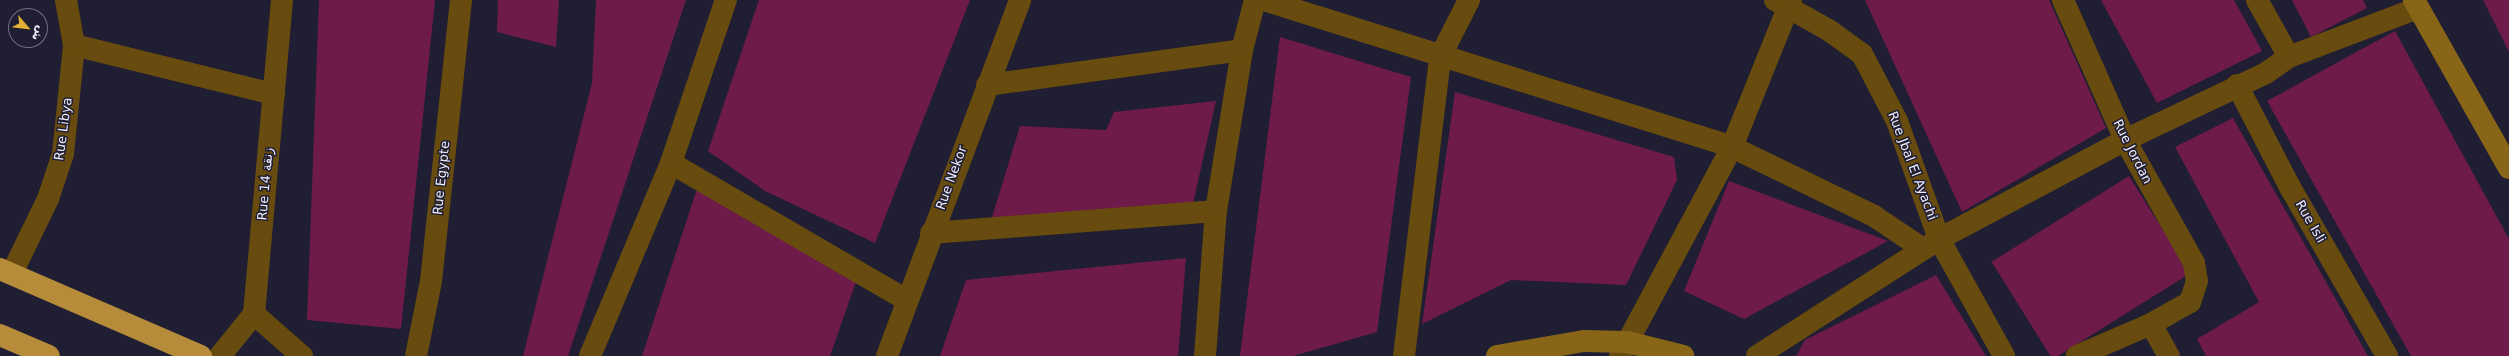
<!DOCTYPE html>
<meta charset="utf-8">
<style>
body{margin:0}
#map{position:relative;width:2509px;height:356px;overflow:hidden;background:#1f1e32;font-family:"DejaVu Sans","Noto Naskh Arabic",sans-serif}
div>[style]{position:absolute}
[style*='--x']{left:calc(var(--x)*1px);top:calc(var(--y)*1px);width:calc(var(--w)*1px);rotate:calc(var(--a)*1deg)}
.building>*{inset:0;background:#6e1b49;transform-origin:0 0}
.street>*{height:22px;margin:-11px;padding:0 11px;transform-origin:11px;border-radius:11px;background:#684b0e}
.secondary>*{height:22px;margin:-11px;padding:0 11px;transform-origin:11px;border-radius:11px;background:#896518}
.highway>*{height:22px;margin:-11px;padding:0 11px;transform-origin:11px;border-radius:11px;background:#b68c3a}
span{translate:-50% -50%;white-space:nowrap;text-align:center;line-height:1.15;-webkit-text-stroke:3px #1f1e32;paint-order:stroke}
.street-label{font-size:13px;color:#ececfb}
.north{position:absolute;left:8px;top:8px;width:40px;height:40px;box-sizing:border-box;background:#1f1e32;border:1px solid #717082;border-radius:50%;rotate:118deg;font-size:11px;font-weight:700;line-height:16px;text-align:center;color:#ececfb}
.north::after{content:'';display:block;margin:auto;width:14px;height:18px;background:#e0b034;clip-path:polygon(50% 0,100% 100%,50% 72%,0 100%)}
</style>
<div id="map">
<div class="building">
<i style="clip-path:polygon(319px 0,435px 0,401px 329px,307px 320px)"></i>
<i style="clip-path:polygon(498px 0,559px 0,556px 47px,497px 32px)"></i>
<i style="clip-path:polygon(596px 0,686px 0,568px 356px,523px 356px,592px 83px)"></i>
<i style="clip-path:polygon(759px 0,970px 0,875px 243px,765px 191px,708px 151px)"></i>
<i style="clip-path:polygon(1865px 0,2049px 0,2106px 128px,1962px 212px)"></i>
<i style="clip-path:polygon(2101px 0,2234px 0,2262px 51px,2157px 103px)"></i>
<i style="clip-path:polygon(2292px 0,2363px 0,2367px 8px,2311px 37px)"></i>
<i style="clip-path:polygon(2483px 0,2509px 0,2509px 52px)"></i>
<i style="clip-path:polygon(2395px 31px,2509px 239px,2509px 356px,2411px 356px,2267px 101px)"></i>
<i style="clip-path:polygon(1280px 37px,1411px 77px,1377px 332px,1293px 356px,1240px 356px)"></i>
<i style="clip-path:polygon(1455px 92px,1674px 157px,1677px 180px,1626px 285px,1511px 280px,1422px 324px)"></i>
<i style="clip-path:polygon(1216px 101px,1192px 208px,989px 227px,1020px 126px,1106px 130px,1114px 112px)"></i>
<i style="clip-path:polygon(2233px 118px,2368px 356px,2206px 356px,2197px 339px,2259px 302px,2175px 147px)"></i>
<i style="left:2129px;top:176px;width:115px;height:162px;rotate:58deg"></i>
<i style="clip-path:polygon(1729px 181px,1888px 241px,1744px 319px,1684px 291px)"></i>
<i style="clip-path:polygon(698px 186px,857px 279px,830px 356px,642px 356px)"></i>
<i style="clip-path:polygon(1186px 258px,1178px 356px,940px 356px,966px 280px)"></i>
<i style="clip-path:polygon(1936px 275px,1986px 356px,1796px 356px,1805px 340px)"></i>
</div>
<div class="street">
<i style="--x:1264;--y:0;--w:491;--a:17.4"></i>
<i style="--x:1732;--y:147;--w:158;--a:25.9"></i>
<i style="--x:1874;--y:216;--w:59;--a:34"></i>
<i style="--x:1775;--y:0;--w:63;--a:29.4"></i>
<i style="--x:1830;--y:31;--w:39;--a:36"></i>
<i style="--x:1862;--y:54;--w:76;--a:62.4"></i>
<i style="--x:1897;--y:121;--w:125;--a:70.4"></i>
<i style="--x:1939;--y:239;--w:134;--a:60.9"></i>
<i style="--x:2063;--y:0;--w:153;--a:66.1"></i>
<i style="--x:2125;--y:140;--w:141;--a:60.7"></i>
<i style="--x:2194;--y:263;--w:18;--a:81"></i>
<i style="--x:2197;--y:281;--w:22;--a:108"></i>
<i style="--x:2190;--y:302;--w:45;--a:150.6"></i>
<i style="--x:2151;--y:324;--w:81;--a:156.6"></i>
<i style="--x:2257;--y:0;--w:65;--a:60.7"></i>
<i style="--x:74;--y:45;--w:206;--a:13.8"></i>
<i style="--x:987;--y:85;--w:257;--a:-7.8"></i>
<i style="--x:2237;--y:85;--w:117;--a:62.6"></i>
<i style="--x:2291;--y:189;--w:193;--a:60.1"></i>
<i style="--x:671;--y:163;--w:271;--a:30.2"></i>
<i style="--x:931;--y:233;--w:286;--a:-4.4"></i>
<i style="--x:12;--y:273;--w:82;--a:-64.1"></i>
<i style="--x:48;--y:199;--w:47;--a:-71.6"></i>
<i style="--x:63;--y:154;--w:110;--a:-84.2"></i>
<i style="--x:74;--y:45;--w:46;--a:-100.1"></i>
<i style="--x:254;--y:314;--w:64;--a:41.2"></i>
<i style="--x:2151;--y:324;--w:37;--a:61"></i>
<i style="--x:220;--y:356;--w:54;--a:-51"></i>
<i style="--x:254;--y:314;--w:315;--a:-84.9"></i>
<i style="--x:416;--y:356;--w:76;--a:-78.7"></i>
<i style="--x:431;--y:281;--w:283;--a:-83.9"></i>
<i style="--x:590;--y:356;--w:209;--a:-67.2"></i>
<i style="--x:671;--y:163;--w:172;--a:-71.4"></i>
<i style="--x:887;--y:356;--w:380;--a:-69.5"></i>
<i style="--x:1205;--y:356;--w:145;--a:-85.7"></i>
<i style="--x:1216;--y:211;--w:163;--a:-80.8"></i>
<i style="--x:1242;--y:50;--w:52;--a:-75.4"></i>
<i style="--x:1404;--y:356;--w:301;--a:-83.1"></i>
<i style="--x:1440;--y:57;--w:64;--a:-63"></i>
<i style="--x:1620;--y:356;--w:237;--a:-61.8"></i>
<i style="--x:1732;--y:147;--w:158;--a:-68.1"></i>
<i style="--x:1757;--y:356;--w:216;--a:-32.7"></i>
<i style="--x:1939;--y:239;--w:211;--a:-28"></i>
<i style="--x:2125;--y:140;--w:156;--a:-25.4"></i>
<i style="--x:2266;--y:73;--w:28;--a:-35"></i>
<i style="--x:2289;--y:57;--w:138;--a:-20.8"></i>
</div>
<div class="secondary">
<i style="--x:2414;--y:0;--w:193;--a:60.5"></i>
<i style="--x:1497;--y:356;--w:88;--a:-9.8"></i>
<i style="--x:1584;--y:341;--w:43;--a:1.3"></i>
<i style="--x:1627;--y:342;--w:58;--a:14"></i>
</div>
<div class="highway">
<i style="--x:0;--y:269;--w:219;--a:23.4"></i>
<i style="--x:0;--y:335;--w:53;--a:23.2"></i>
</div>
<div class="street-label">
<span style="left:64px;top:129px;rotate:-82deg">Rue Libya</span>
<span style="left:2132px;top:152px;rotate:63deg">Rue Jordan</span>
<span style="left:1912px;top:166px;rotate:69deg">Rue Jbal El Ayachi</span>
<span style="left:442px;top:178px;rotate:-84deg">Rue Egypte</span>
<span style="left:952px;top:178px;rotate:-70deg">Rue Nekor</span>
<span style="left:266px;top:184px;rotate:-85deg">Rue 14 زنقة</span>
<span style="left:2310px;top:222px;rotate:60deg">Rue Isli</span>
</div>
<div class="north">ش</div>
</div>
